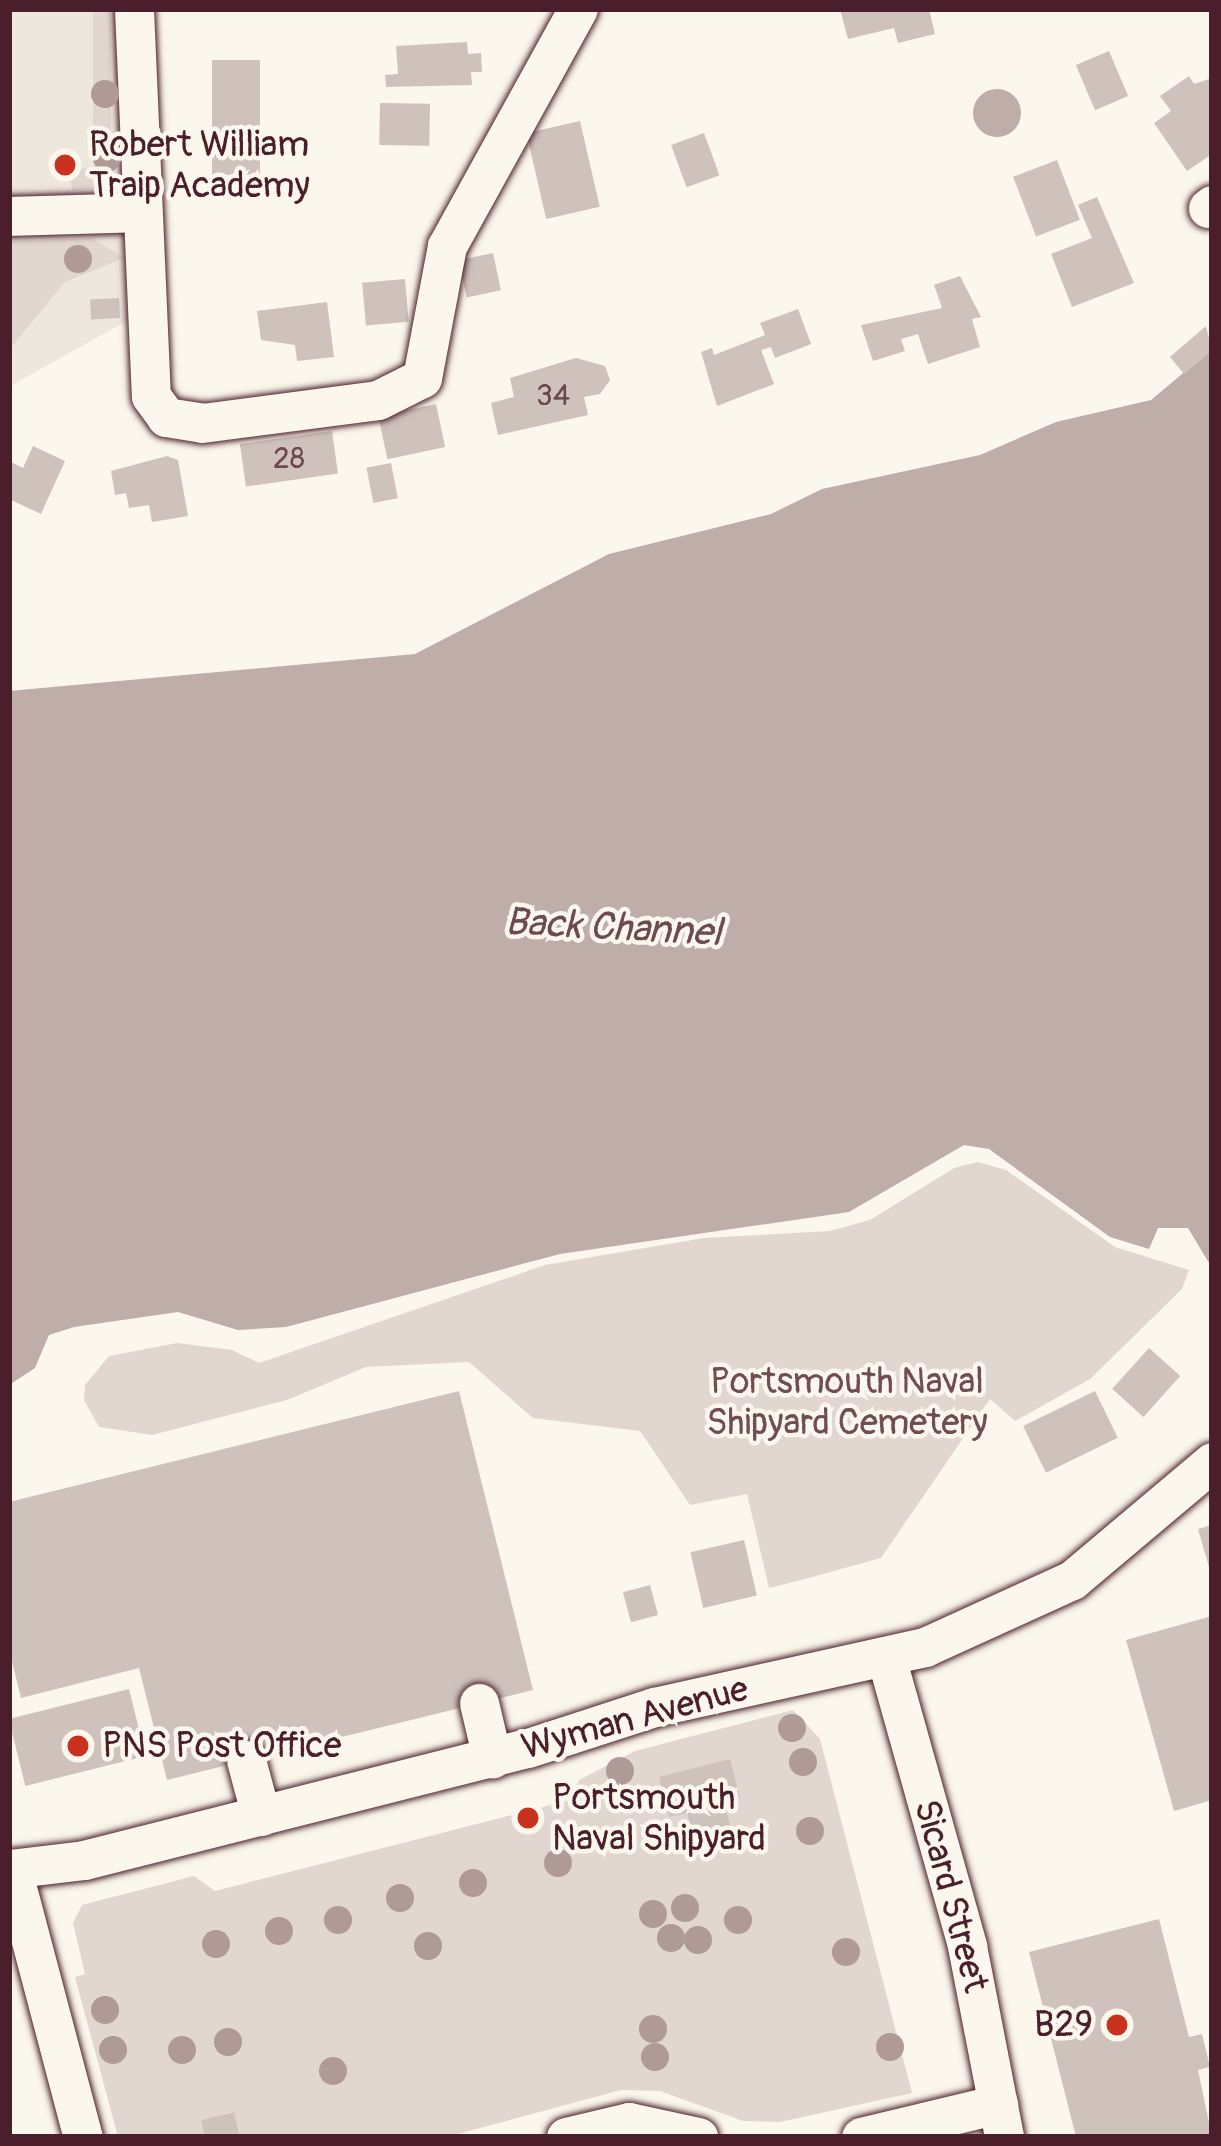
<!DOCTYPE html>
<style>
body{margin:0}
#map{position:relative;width:1221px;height:2146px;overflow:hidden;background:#fbf7ec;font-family:Pangolin,sans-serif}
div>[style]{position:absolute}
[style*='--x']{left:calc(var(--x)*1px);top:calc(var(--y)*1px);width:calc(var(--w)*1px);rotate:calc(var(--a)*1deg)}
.built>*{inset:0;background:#eee7de}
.green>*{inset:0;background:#e2d7d0;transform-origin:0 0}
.water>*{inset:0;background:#bfadaa}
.round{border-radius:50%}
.building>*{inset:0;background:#cfc2bc;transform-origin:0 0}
.roads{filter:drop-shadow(0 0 3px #4a1f2b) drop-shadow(0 0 3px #4a1f2b)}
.minor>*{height:39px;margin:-19.5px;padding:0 19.5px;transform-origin:19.5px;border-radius:19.5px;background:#fbf7ec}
.trees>*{width:28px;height:28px;margin:-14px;border-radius:50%;background:#af9a98}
.dots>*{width:33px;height:33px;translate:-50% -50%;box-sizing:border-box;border:6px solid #fbf7ec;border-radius:50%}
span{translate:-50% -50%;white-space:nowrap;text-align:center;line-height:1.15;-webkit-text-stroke:9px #fbf7ec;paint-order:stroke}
.number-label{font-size:30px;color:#6b484f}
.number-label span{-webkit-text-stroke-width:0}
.poi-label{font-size:36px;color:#4a1f2b}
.left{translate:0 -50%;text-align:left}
.right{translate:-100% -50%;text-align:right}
.park-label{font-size:36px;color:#704d54}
.street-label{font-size:36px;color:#4a1f2b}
.water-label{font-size:39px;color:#6d4a51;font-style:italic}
.frame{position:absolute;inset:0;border:12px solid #4a1f2b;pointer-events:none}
</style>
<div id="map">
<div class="built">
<i style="clip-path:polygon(9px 9px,114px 9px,128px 320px,9px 387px)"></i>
</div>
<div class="green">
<i style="left:93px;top:9px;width:18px;height:131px"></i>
<i style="clip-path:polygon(98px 147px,116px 147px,114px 170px,98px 188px,73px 191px,68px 173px,98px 164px)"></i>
<i style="clip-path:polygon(92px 238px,124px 258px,65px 282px,9px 350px,9px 241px)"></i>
<i style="clip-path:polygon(978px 1162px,1006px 1170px,1115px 1247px,1189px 1270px,1182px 1289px,1090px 1379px,1015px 1421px,990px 1399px,881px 1558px,805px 1579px,769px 1588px,747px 1494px,690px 1505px,640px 1431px,533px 1418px,469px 1362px,366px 1367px,287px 1400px,152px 1435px,99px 1427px,84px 1400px,85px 1385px,109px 1356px,177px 1343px,232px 1350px,259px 1363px,545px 1265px,704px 1238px,830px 1231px,870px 1220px,954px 1168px)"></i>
<i style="clip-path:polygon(793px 1710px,820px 1739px,912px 2093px,780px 2122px,743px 2121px,660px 2091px,621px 2090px,447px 2137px,240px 2137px,233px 2112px,202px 2120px,205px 2137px,118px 2137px,75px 1977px,85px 1974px,73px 1923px,82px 1905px,194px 1876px,215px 1891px,570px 1800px,579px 1780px,635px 1751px)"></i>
</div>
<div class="water">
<i class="round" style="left:973px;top:89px;width:48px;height:48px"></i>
<i style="clip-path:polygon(1212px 349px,1212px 1268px,1188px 1228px,1158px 1228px,1149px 1249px,1110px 1237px,989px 1149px,964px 1145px,849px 1212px,560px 1254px,286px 1327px,238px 1330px,178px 1312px,74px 1327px,49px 1335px,35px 1368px,9px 1385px,9px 691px,415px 654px,609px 554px,771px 514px,822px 489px,980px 455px,1056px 422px,1151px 400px)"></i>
</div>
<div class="building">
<i style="clip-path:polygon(840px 9px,929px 9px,935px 34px,898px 43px,894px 28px,848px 39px)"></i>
<i style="clip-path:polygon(467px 42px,468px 54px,481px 53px,482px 72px,471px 72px,472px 85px,386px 87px,385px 75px,398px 74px,396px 46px)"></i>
<i style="left:1109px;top:51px;width:49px;height:36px;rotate:67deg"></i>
<i style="left:260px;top:60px;width:115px;height:48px;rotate:90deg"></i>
<i style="clip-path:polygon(1189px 76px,1194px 84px,1212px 78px,1212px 154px,1187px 171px,1154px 123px,1171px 111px,1160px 96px)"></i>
<i style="left:380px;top:103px;width:50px;height:42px;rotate:1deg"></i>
<i style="left:580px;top:121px;width:88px;height:55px;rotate:77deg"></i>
<i style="left:704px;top:133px;width:45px;height:35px;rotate:70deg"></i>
<i style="left:1057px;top:160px;width:64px;height:47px;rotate:69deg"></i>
<i style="clip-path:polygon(1097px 197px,1134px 283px,1072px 307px,1051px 254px,1092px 238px,1078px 205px)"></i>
<i style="left:493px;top:253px;width:38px;height:35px;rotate:78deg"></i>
<i style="clip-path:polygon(960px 276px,981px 317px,972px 319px,980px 347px,928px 364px,918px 334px,901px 339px,905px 351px,873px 361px,861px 325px,942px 308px,934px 285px)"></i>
<i style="left:405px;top:279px;width:43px;height:43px;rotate:85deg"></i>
<i style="left:119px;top:298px;width:20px;height:29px;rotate:87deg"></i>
<i style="clip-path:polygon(327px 302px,334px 357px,297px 361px,295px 345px,261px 340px,257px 311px)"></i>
<i style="clip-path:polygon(798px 309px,811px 344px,775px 358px,771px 347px,761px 350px,774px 384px,717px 406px,701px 352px,712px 348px,714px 355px,765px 335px,760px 323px)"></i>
<i style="clip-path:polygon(1206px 326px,1212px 351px,1184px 374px,1170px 357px)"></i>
<i style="clip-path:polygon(576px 358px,605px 366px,610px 380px,600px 394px,584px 397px,588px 415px,498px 435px,491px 403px,514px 397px,510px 378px)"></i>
<i style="left:436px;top:404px;width:44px;height:59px;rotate:78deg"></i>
<i style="left:332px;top:431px;width:43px;height:93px;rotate:82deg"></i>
<i style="clip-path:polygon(33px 446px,65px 461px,41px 514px,9px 499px,9px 461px,23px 468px)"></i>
<i style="clip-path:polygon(167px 456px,178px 460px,188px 516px,152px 522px,149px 505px,129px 508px,126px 493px,115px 495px,111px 471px)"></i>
<i style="left:391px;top:463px;width:36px;height:25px;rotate:79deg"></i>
<i style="left:1149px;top:1348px;width:42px;height:55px;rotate:42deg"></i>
<i style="clip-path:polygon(459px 1391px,533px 1690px,167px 1780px,139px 1668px,21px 1698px,9px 1649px,9px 1502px)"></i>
<i style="left:1095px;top:1391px;width:52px;height:80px;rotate:64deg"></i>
<i style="clip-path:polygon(1212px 1525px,1212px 1574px,1211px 1574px,1198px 1529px)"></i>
<i style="left:744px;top:1540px;width:57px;height:55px;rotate:77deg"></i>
<i style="left:650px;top:1585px;width:31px;height:28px;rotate:75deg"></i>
<i style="clip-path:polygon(1212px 1616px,1212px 1800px,1174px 1811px,1126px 1640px)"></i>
<i style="left:129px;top:1689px;width:69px;height:124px;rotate:76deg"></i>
<i style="clip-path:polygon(730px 1759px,740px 1798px,724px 1802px,733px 1836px,695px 1846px,687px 1813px,669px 1817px,659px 1777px)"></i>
<i style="clip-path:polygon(1159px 1919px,1189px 2037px,1202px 2034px,1210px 2067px,1198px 2070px,1212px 2137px,1076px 2137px,1029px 1952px)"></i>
<i style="clip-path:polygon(234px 2112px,240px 2137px,205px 2137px,201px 2120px)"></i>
</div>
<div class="roads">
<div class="minor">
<i style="--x:134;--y:9;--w:387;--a:87.5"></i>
<i style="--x:151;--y:396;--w:26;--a:54"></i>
<i style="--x:166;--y:417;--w:36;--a:9"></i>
<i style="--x:202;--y:423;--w:177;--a:-7.4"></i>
<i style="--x:378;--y:400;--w:49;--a:-26.6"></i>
<i style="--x:422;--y:378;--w:134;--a:-79.3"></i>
<i style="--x:447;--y:246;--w:271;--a:-61.1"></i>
<i style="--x:1208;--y:208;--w:5;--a:-37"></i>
<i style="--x:9;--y:216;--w:133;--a:-1.7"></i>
<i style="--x:886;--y:1657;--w:300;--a:74.3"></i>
<i style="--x:967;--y:1946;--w:195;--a:79"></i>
<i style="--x:479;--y:1703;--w:57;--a:76.7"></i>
<i style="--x:246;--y:1760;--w:58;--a:75"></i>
<i style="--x:9;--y:1869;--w:76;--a:-6.8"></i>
<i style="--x:84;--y:1860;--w:458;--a:-14.2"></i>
<i style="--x:528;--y:1748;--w:133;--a:-18"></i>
<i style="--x:654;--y:1707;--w:278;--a:-12.5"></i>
<i style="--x:925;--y:1647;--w:162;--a:-24.5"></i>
<i style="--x:1072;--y:1580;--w:183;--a:-40.1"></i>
<i style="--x:12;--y:1869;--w:277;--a:75.2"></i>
<i style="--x:566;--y:2137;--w:65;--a:-13.4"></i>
<i style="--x:629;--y:2122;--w:71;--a:12.3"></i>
<i style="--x:861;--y:2137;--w:141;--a:-13.5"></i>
</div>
</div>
<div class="trees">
<i style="left:105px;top:94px"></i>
<i style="left:107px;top:158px"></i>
<i style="left:78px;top:259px"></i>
<i style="left:792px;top:1728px"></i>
<i style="left:803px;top:1762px"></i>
<i style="left:620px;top:1771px"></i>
<i style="left:810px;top:1831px"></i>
<i style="left:558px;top:1863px"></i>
<i style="left:473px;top:1883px"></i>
<i style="left:400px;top:1898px"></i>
<i style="left:685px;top:1908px"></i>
<i style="left:653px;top:1914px"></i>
<i style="left:338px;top:1920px"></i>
<i style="left:738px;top:1920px"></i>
<i style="left:279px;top:1931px"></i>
<i style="left:671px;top:1938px"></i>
<i style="left:698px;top:1940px"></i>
<i style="left:216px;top:1944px"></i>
<i style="left:428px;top:1946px"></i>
<i style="left:846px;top:1952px"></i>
<i style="left:105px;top:2010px"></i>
<i style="left:653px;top:2029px"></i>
<i style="left:228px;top:2042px"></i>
<i style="left:890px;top:2047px"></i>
<i style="left:113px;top:2050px"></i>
<i style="left:182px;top:2050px"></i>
<i style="left:655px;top:2057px"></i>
<i style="left:333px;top:2071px"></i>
</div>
<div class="dots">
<i style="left:65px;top:165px;background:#c8321e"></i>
<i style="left:78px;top:1746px;background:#c8321e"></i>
<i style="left:528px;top:1818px;background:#c8321e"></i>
<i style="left:1117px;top:2025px;background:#c8321e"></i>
</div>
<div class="number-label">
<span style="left:553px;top:396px">34</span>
<span style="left:289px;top:459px">28</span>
</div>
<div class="poi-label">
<span class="left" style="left:89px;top:165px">Robert William<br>Traip Academy</span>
<span class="left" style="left:102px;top:1746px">PNS Post Office</span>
<span class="left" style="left:552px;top:1818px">Portsmouth<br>Naval Shipyard</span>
<span class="right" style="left:1093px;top:2025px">B29</span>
</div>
<div class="park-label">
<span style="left:847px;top:1402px">Portsmouth Naval<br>Shipyard Cemetery</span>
</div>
<div class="street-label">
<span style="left:635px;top:1718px;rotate:-15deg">Wyman Avenue</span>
<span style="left:951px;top:1896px;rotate:75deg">Sicard Street</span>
</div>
<div class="water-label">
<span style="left:613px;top:928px;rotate:3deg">Back Channel</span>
</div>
<div class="frame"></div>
</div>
